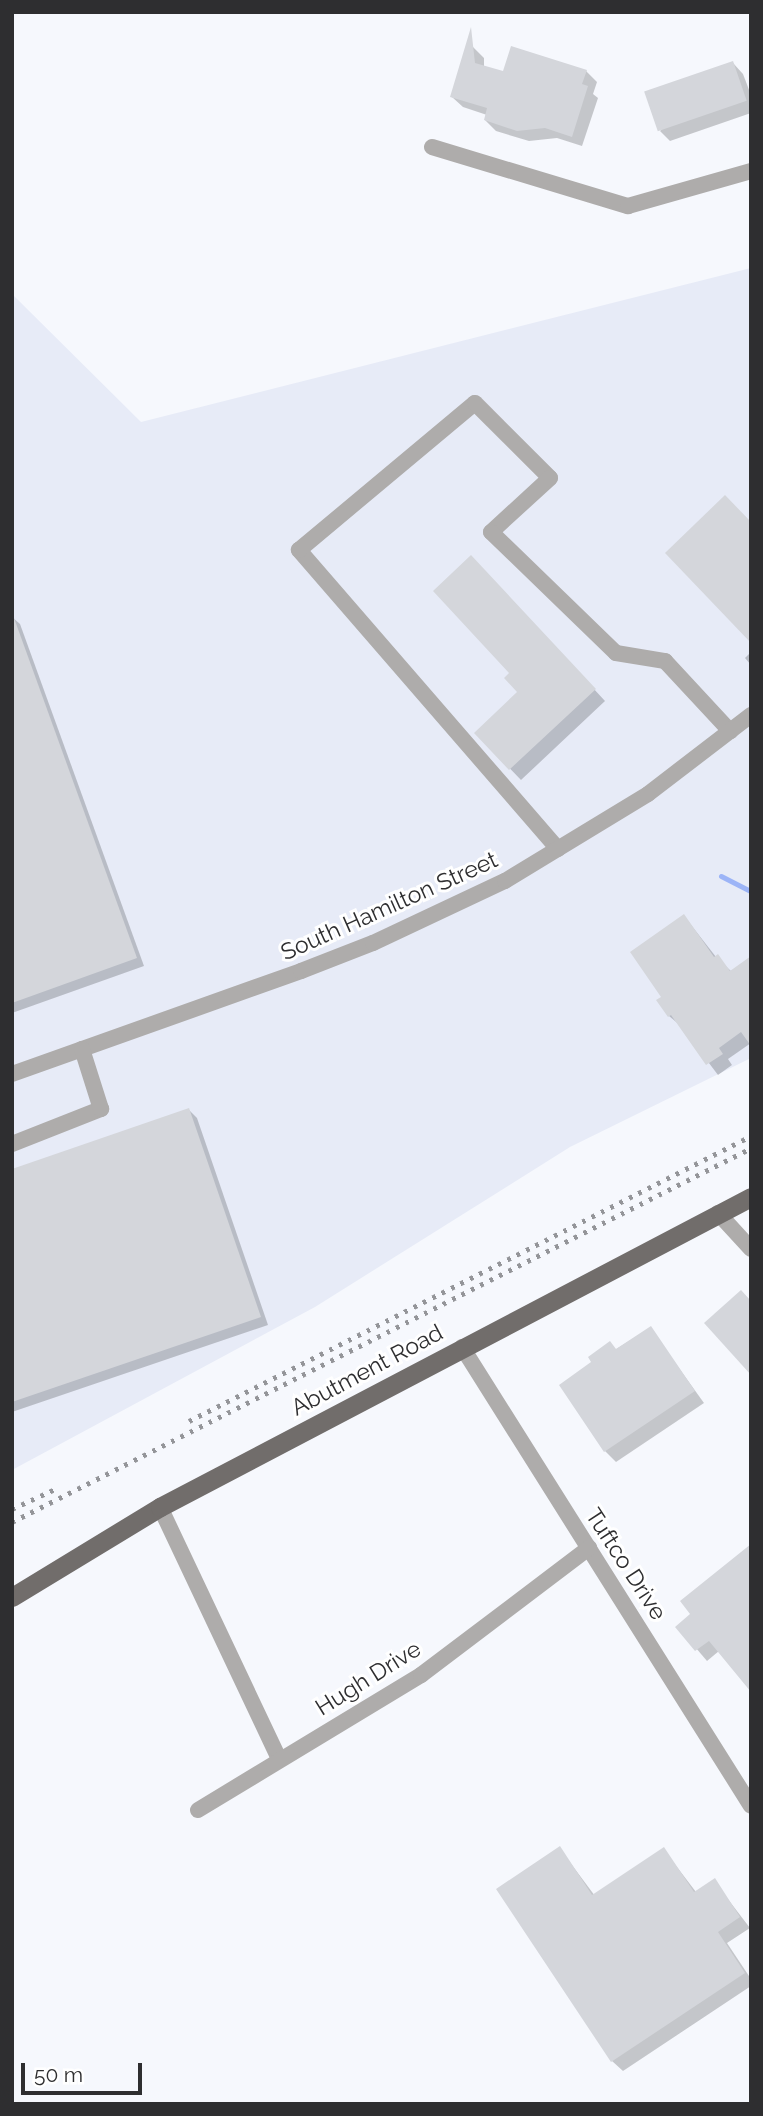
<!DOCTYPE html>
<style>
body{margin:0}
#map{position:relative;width:763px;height:2116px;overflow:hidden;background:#f6f8fd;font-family:Raleway,sans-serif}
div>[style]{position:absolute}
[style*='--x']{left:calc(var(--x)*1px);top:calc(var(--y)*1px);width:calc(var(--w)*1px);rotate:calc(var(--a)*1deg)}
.built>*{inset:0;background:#e7ebf7}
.shadow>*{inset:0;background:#0003}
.stream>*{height:5px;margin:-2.5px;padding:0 2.5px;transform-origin:2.5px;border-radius:2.5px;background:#9cb4f7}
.building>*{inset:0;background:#d4d6db;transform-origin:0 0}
.minor>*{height:16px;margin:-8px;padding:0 8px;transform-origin:8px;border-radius:8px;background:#aeacab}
.major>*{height:19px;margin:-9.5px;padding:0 9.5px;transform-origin:9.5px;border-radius:9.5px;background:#716d6b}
.rail>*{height:5px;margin-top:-2.5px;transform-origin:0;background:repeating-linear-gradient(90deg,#949599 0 3.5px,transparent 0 10.5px)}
span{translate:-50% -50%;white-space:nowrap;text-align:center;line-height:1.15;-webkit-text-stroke:6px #fff;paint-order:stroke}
.street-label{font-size:23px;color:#2e2e30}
.frame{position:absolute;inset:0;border:14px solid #2e2e30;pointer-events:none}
.scale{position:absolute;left:21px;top:2063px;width:121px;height:32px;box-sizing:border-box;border:4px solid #2e2e30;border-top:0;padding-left:9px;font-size:21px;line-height:24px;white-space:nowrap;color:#2e2e30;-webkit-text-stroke:5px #fff;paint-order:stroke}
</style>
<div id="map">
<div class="built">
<i style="clip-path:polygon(751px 268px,751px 1058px,570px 1147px,315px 1307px,12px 1470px,12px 294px,141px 422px)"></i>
</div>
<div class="shadow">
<i style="clip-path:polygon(467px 47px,473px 47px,484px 58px,484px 67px,504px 74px,586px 71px,597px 82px,593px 94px,598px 98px,582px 146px,557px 138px,529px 141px,496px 131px,485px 120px,487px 115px,463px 107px,452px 97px)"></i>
<i style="clip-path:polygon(733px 63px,743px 74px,751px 95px,751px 113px,670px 141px,660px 131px)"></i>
<i style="clip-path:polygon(482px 568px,605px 701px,521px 780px,476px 733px,519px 692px)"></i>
<i style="clip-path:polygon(12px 617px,20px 624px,144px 966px,12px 1013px)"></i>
<i style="clip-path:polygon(751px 652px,751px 665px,745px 658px)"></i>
<i style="clip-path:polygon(684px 916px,716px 957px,732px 972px,751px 1043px,728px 1059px,732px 1065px,718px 1075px,681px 1026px,669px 1016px,663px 997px)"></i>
<i style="clip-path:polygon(189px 1110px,197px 1118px,268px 1325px,12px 1412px,12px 1171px)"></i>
<i style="clip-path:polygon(650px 1328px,704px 1403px,616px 1462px,605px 1451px,594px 1363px)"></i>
<i style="clip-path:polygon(693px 1615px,719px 1651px,707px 1661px,678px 1627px)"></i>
<i style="clip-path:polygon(560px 1849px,595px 1896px,664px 1850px,696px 1892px,714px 1881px,750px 1928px,727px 1943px,751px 1979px,751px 1986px,623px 2071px,612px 2061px)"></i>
</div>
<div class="stream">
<i style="--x:721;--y:876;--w:34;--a:27"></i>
</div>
<div class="building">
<i style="clip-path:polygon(471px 27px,475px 63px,503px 71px,511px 46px,587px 70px,582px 84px,588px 86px,572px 137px,545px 128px,517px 131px,484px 120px,487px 108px,450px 97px)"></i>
<i style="left:733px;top:61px;width:42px;height:94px;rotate:71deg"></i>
<i style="clip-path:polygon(725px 495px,751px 522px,751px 643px,665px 553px)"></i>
<i style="clip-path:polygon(471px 555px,596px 689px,509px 770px,474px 733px,517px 692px,504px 678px,509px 673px,433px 591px)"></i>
<i style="clip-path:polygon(14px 618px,137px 958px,12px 1003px,12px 619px)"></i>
<i style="clip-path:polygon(684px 914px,714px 957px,718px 954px,730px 971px,751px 956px,751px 1046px,741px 1032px,719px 1048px,723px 1054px,706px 1065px,671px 1015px,668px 1017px,656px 1000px,661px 997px,630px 952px)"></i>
<i style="clip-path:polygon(189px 1108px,261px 1317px,12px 1402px,12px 1169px)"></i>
<i style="clip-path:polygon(741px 1290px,751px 1301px,751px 1375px,704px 1323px)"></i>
<i style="clip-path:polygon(651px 1326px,695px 1391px,604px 1452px,559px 1385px,591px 1362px,588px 1357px,610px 1341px,616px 1349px)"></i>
<i style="clip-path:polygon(751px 1544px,751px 1692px,709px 1641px,695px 1651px,675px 1627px,690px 1614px,680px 1601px)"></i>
<i style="clip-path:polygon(560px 1846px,592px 1895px,664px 1847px,694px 1892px,715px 1878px,740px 1917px,718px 1932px,745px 1973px,611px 2062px,496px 1889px)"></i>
</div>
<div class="minor">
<i style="--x:432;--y:147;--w:205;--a:16.8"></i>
<i style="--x:628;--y:206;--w:128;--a:-15.9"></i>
<i style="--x:558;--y:849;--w:396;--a:-130.9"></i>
<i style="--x:299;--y:550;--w:229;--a:-39.9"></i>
<i style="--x:475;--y:403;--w:106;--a:45"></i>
<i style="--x:550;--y:478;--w:80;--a:137.5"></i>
<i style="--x:491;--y:532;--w:174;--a:44.1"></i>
<i style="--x:616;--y:653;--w:50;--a:9.3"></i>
<i style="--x:665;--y:661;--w:96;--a:47.1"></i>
<i style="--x:12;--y:1074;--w:307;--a:-19.6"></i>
<i style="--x:301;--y:971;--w:77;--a:-21.3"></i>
<i style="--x:373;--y:943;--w:146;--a:-25.2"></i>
<i style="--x:505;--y:881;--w:167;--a:-31.3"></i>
<i style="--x:648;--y:794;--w:130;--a:-37.5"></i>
<i style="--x:12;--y:1144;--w:96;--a:-21.5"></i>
<i style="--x:101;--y:1109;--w:63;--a:-107.6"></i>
<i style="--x:718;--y:1213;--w:49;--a:47.5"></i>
<i style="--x:462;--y:1347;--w:542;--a:57.8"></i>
<i style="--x:160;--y:1507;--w:279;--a:64.7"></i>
<i style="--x:198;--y:1810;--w:261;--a:-31.2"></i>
<i style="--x:421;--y:1675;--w:211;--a:-37.1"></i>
</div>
<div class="major">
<i style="--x:12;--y:1597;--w:173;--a:-31.3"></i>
<i style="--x:160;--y:1507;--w:667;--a:-27.68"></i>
</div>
<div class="rail">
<i style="--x:189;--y:1421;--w:630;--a:-26.89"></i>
<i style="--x:12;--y:1509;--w:47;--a:-24.9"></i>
<i style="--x:12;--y:1522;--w:828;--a:-26.84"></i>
</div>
<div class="street-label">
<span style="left:389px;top:906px;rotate:-24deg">South Hamilton Street</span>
<span style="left:367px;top:1370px;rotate:-28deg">Abutment Road</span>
<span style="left:626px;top:1564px;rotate:57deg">Tuftco Drive</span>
<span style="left:368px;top:1678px;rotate:-32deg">Hugh Drive</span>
</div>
<div class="frame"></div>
<div class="scale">50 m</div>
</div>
